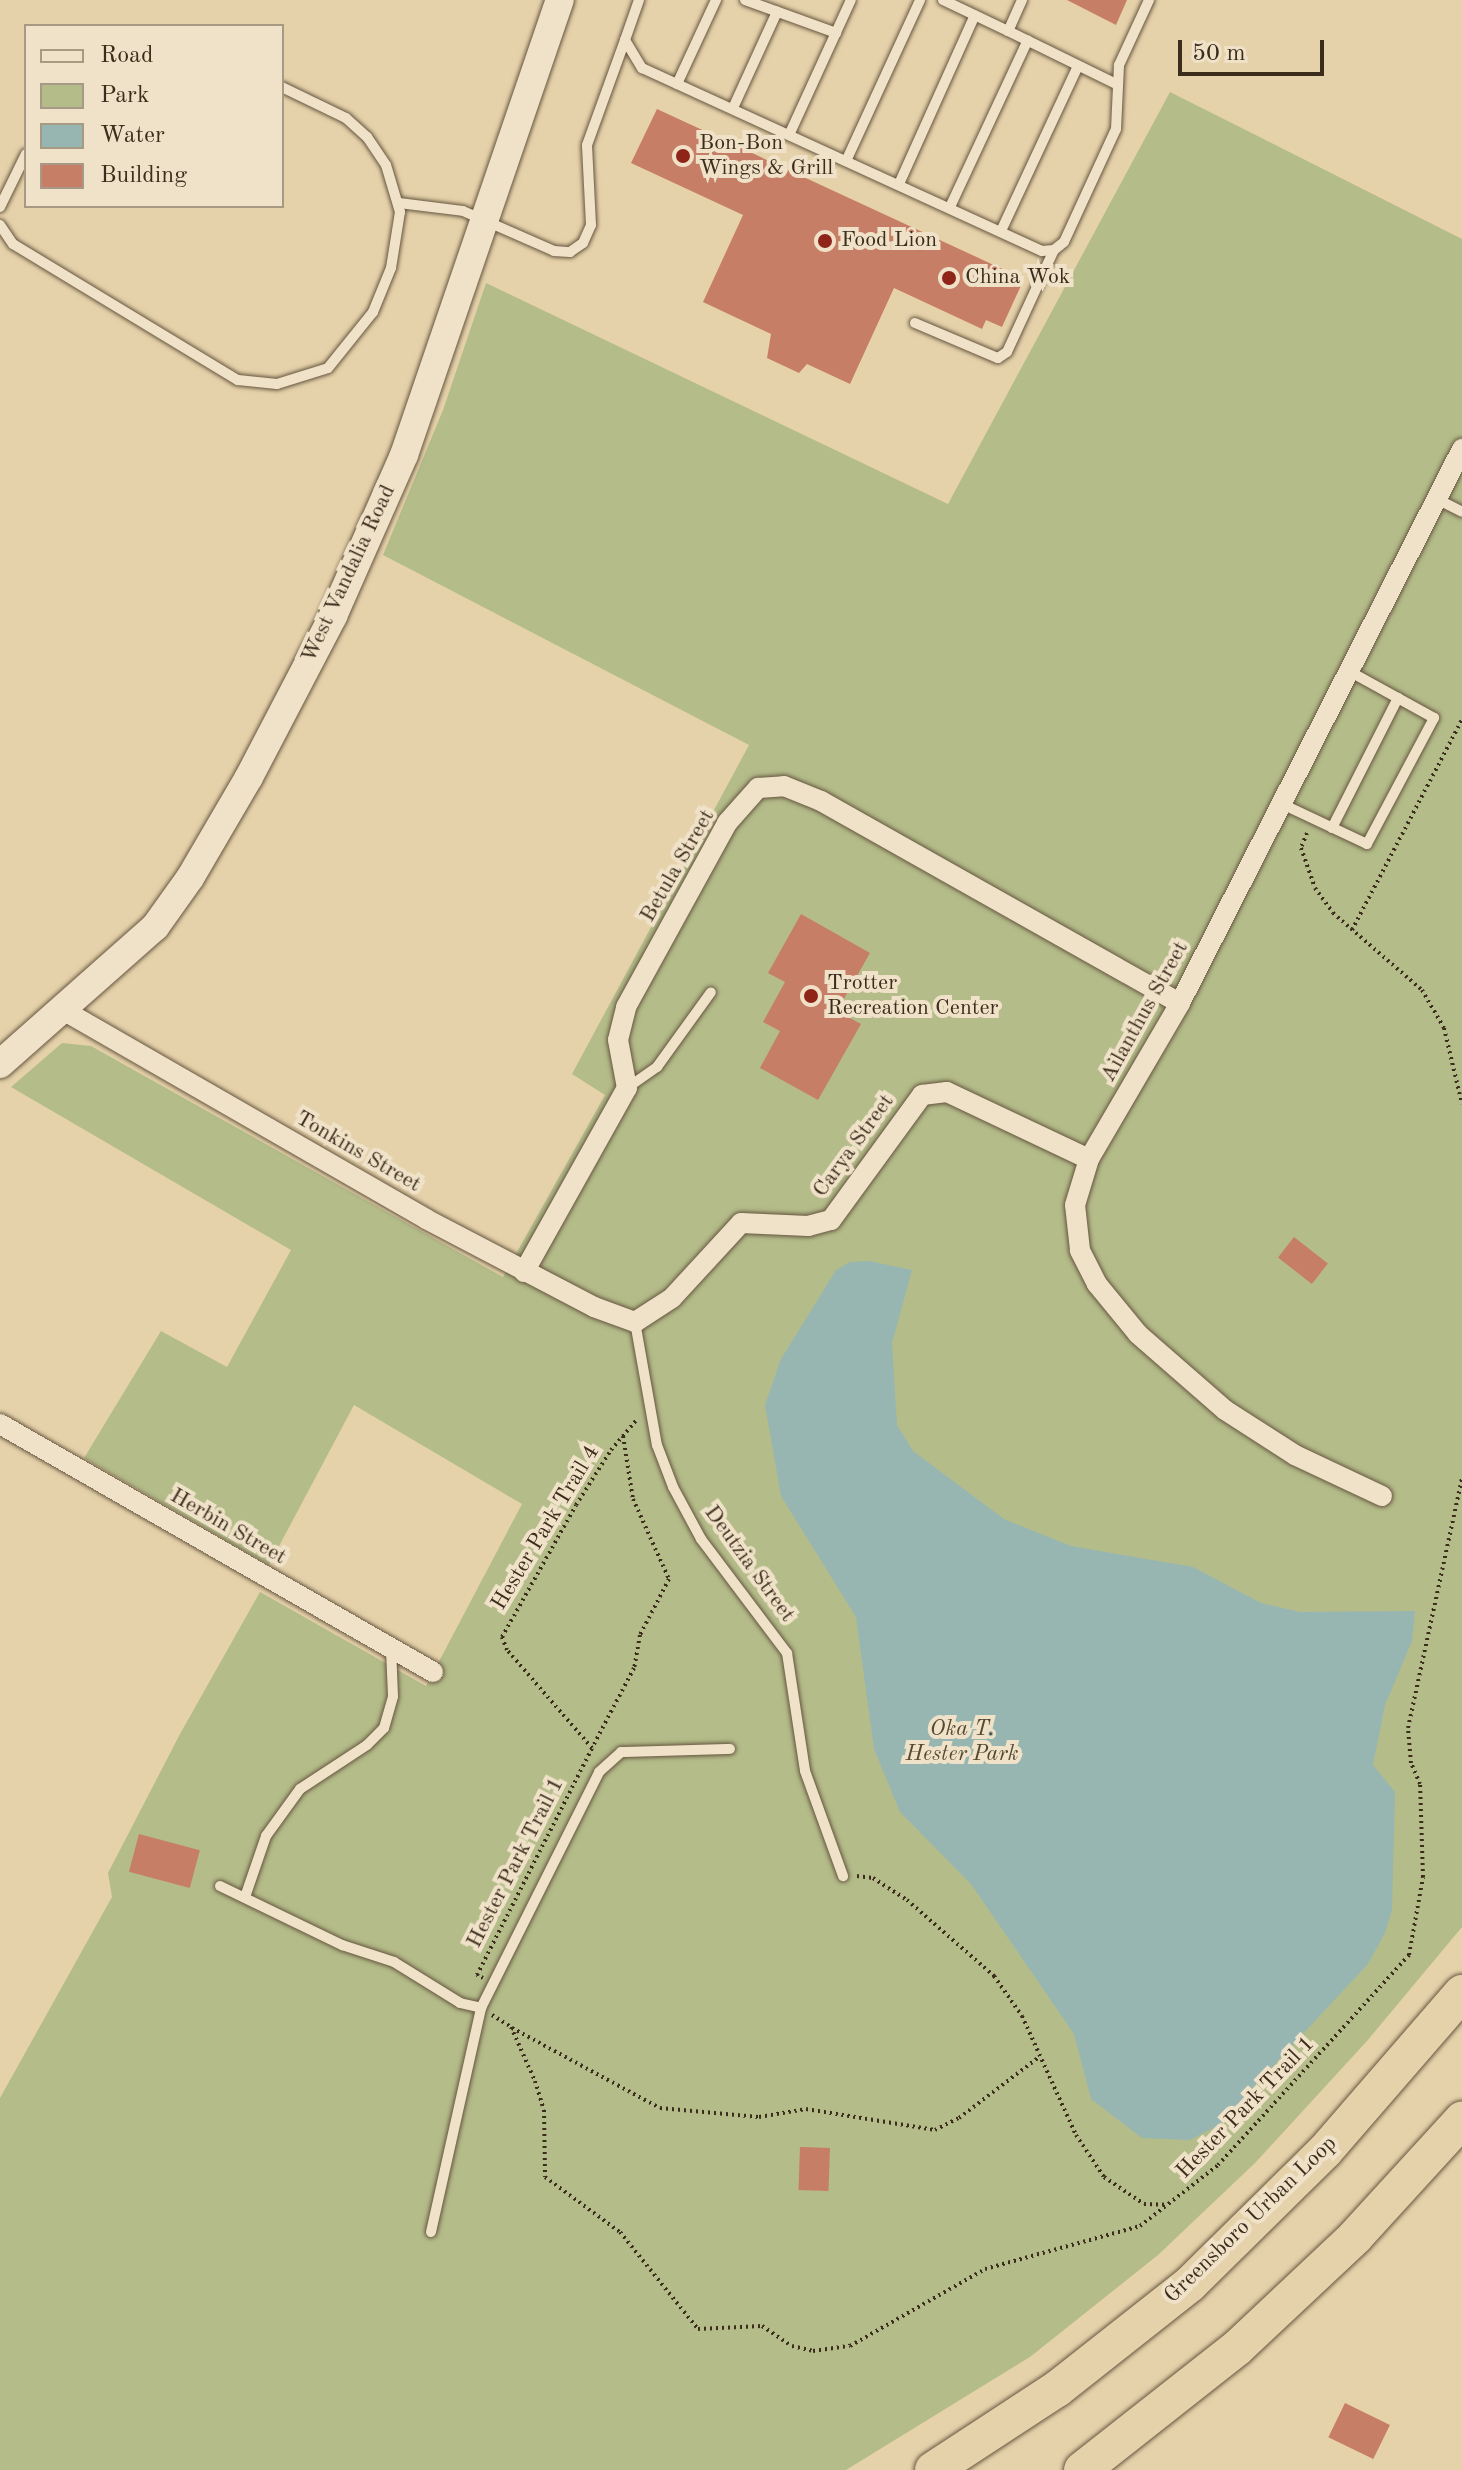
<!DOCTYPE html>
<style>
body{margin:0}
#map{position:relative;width:1462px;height:2470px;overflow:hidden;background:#e6d2aa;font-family:"Old Standard TT",serif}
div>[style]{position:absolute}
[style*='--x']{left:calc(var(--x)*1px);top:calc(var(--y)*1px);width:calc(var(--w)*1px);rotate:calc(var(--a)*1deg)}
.green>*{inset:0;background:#b4bc89}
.water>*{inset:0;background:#98b6b1}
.building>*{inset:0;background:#c77e66;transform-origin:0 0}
.path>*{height:4px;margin-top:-2px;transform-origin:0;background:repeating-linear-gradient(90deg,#3c2c1c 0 2px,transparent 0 6px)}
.roads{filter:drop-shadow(0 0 2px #665640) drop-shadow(0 0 2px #665640)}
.lane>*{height:10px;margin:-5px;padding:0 5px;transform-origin:5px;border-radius:5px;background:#efe2c8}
.street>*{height:20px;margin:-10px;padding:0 10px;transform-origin:10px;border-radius:10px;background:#efe2c8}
.secondary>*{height:28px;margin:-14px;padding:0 14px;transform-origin:14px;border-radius:14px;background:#efe2c8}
.highway>*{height:36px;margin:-18px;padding:0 18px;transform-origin:18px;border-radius:18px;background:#e6d2aa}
.dots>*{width:22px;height:22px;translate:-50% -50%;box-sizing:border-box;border:4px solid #efe2c8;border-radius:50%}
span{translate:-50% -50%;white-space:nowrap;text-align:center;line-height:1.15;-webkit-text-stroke:8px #efe2c8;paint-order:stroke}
.poi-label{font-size:22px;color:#3c2c1c}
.left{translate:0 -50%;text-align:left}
.street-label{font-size:22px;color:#3c2c1c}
.park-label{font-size:22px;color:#544932;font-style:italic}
.legend{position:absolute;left:24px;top:24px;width:260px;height:184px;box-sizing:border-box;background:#efe2c8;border:2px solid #a79983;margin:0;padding:10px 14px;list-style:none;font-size:24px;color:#3c2c1c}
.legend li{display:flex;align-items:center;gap:16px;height:40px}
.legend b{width:40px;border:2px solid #a79983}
.scale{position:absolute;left:1178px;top:40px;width:146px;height:36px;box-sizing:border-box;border:4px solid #3c2c1c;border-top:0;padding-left:10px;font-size:24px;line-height:28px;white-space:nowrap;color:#3c2c1c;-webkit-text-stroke:6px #efe2c8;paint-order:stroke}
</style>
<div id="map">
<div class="green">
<i style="clip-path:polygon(1170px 92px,1462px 239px,1462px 1927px,1367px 2041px,1255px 2163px,1158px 2255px,1030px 2357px,846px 2470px,0 2470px,0 2098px,112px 1897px,108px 1873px,180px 1734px,260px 1592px,426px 1686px,522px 1504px,354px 1405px,269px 1565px,84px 1458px,161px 1331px,227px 1367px,291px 1250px,11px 1087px,62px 1043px,91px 1046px,503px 1277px,605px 1095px,572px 1074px,749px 745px,383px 555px,443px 410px,486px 283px,948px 504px)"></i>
</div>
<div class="water">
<i style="clip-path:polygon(869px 1261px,912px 1270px,892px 1343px,897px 1425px,913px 1451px,1004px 1519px,1071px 1546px,1193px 1567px,1261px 1603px,1300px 1612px,1415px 1611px,1412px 1641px,1385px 1705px,1373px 1765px,1395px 1792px,1392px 1910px,1385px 1933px,1368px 1964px,1217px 2126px,1190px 2140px,1142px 2138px,1091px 2099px,1074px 2034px,971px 1884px,900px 1812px,874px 1749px,856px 1617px,781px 1496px,765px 1405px,781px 1359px,836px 1270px,850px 1262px)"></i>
</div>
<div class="building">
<i style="clip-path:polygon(1067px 0,1127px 0,1116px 25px)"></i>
<i style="clip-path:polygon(657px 109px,1024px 279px,1002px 327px,986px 320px,982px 329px,894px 288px,850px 384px,807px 364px,799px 373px,767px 358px,771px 334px,703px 302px,743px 215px,631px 163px)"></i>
<i style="clip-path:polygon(801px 914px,870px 953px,837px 1011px,861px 1024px,818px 1100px,760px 1068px,780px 1031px,763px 1022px,785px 982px,768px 973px)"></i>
<i style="left:1294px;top:1237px;width:43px;height:26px;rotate:38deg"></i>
<i style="left:139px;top:1834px;width:63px;height:39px;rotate:15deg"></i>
<i style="left:800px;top:2147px;width:30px;height:43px;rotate:2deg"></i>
<i style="left:1345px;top:2403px;width:50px;height:38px;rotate:26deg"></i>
</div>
<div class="path">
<i style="--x:1307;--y:833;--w:16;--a:112"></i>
<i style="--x:1301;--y:848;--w:42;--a:70.7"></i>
<i style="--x:1315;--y:888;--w:31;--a:54"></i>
<i style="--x:1333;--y:913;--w:118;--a:40.9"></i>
<i style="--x:1422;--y:990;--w:44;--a:59.9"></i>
<i style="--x:1444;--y:1028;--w:78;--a:76.7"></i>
<i style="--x:1352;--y:930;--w:237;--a:-62.4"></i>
<i style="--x:623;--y:1436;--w:64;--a:81"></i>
<i style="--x:633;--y:1499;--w:88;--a:65.8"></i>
<i style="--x:669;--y:1579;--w:63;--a:117.4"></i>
<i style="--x:640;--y:1635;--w:34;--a:100"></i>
<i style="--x:634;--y:1668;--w:90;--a:117.7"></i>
<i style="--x:592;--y:1748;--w:130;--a:-130.9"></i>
<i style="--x:507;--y:1650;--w:14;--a:-111"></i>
<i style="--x:502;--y:1637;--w:151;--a:-60.7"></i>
<i style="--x:576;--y:1505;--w:65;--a:-57.5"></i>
<i style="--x:611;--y:1450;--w:42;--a:-49.8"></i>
<i style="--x:857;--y:1876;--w:16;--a:7"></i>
<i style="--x:873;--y:1878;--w:40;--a:32.9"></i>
<i style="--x:907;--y:1900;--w:116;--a:41.1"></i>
<i style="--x:994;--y:1976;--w:49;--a:55"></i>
<i style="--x:1022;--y:2016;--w:131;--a:65.6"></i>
<i style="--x:1076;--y:2135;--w:50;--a:56.3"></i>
<i style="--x:1104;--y:2177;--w:48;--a:34"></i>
<i style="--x:1144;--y:2204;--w:24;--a:2"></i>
<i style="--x:483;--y:1978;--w:7;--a:-153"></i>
<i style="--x:477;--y:1975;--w:254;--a:-63.1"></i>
<i style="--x:492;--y:2015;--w:22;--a:32"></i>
<i style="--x:511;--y:2027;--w:59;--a:66"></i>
<i style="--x:535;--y:2081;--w:30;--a:73"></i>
<i style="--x:544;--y:2110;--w:67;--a:89.1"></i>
<i style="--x:545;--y:2177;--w:93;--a:36.3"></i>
<i style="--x:620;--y:2232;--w:124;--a:51.2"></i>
<i style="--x:698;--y:2329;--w:64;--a:-2.7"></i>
<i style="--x:762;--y:2326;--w:36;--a:34"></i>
<i style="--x:792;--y:2346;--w:22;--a:13"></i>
<i style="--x:813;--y:2351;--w:37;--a:-8"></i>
<i style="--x:850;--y:2346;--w:155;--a:-29.7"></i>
<i style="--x:985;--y:2269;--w:161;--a:-15.5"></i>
<i style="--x:1140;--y:2226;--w:99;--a:-38"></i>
<i style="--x:1218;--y:2165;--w:284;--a:-47.7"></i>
<i style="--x:1409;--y:1955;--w:79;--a:-79.8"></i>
<i style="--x:1423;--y:1877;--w:93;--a:-91.8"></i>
<i style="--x:1420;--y:1784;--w:23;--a:-113"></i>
<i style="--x:1411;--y:1763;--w:35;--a:-95"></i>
<i style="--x:1408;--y:1728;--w:255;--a:-77.8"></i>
<i style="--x:512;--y:2028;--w:168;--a:28.4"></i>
<i style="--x:660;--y:2108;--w:99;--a:5.2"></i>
<i style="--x:759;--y:2117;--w:48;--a:-9.7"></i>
<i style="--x:806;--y:2109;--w:131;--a:9.2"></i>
<i style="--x:935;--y:2130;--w:27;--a:-27"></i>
<i style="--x:959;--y:2118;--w:101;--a:-37.3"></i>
</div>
<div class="roads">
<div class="lane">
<i style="--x:639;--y:0;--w:42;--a:109.3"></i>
<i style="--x:625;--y:40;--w:33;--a:59"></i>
<i style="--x:642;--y:68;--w:440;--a:24.6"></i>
<i style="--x:1042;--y:251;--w:12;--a:-5"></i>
<i style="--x:1054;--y:250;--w:13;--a:-39"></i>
<i style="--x:1064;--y:242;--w:124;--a:-65.3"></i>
<i style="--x:1116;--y:129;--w:64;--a:-87.3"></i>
<i style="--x:1119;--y:65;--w:72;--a:-65.2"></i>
<i style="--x:745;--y:0;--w:97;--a:19.9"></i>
<i style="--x:943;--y:0;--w:72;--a:25.5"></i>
<i style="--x:1022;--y:0;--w:34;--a:114"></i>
<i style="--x:1008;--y:31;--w:120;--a:26.1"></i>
<i style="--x:677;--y:84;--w:93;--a:-65.1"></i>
<i style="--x:733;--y:108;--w:106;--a:-65.4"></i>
<i style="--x:790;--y:133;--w:146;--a:-65.4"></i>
<i style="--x:847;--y:159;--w:175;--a:-65.3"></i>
<i style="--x:899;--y:184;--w:185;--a:-65.8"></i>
<i style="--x:399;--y:203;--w:64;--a:7.1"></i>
<i style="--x:463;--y:211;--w:99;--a:23.7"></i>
<i style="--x:554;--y:251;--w:16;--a:4"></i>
<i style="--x:570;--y:252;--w:16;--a:-35"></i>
<i style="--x:583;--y:243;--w:20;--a:-66"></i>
<i style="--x:591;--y:225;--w:80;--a:-92.9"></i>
<i style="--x:587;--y:145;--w:112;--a:-70.1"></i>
<i style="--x:0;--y:207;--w:59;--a:-63.9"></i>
<i style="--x:950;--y:207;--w:184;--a:-65"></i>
<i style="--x:0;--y:225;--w:23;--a:56"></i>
<i style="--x:13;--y:244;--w:263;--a:31.2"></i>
<i style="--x:238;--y:380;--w:39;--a:6"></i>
<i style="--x:277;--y:384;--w:53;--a:-17.4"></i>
<i style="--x:328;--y:368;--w:72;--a:-51.2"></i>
<i style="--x:373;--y:312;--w:48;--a:-67.8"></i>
<i style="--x:391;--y:268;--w:57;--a:-80.9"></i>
<i style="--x:400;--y:212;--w:49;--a:-106.6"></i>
<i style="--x:386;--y:165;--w:34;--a:-124"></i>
<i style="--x:367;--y:137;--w:28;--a:-138"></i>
<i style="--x:346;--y:118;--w:71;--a:-154.2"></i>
<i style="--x:1001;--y:231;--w:182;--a:-65"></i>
<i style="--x:915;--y:323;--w:90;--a:22.9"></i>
<i style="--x:998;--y:358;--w:11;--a:-34"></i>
<i style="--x:1007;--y:352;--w:112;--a:-65.3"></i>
<i style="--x:1437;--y:499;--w:28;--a:27"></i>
<i style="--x:1282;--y:804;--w:94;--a:25.2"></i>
<i style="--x:1367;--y:844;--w:143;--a:-62"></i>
<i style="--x:1434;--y:718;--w:97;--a:-151.1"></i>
<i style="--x:1332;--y:828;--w:146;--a:-63.1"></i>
<i style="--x:627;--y:1088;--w:37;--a:-35"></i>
<i style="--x:657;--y:1067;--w:92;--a:-54.2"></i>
<i style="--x:635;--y:1322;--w:125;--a:79.9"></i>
<i style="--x:657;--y:1445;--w:45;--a:69.1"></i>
<i style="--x:673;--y:1487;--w:59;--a:61.7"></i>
<i style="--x:701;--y:1539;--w:143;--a:53"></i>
<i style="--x:787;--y:1653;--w:119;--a:81.3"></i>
<i style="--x:805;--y:1771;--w:112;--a:70.1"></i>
<i style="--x:220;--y:1886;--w:136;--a:25.8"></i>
<i style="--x:342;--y:1945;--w:55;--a:18.1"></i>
<i style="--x:394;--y:1962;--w:78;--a:31.8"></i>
<i style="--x:460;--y:2003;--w:22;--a:13"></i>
<i style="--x:245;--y:1897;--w:65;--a:-71"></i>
<i style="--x:266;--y:1836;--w:58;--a:-54.1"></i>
<i style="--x:300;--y:1789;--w:80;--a:-33.3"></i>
<i style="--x:367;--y:1745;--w:24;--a:-45"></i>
<i style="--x:384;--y:1728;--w:33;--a:-74"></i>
<i style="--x:393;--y:1696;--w:48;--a:-92.4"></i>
<i style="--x:431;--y:2232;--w:230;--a:-77.4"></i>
<i style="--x:481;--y:2008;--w:264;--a:-63.4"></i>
<i style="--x:599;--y:1772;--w:30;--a:-42"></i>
<i style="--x:621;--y:1752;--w:109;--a:-1.6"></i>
</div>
<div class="street">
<i style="--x:63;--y:1010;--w:419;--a:29.9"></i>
<i style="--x:426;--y:1219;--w:190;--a:27.6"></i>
<i style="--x:594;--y:1307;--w:44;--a:20.1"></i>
<i style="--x:635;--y:1322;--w:44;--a:-33"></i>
<i style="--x:672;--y:1298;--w:102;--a:-47.4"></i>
<i style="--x:741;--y:1223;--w:67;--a:2.6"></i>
<i style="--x:808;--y:1226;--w:24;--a:-15"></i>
<i style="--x:831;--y:1220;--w:155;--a:-53.9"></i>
<i style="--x:922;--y:1095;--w:25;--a:-7"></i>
<i style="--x:947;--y:1092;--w:157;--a:25.3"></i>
<i style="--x:524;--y:1272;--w:211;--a:-60.8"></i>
<i style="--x:627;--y:1088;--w:49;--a:-100.6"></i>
<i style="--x:618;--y:1040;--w:34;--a:-76"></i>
<i style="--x:626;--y:1007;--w:210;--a:-61.2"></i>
<i style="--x:727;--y:823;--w:47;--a:-48.5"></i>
<i style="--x:758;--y:788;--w:26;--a:-4"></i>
<i style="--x:784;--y:786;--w:40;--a:22"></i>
<i style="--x:821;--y:801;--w:412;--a:29.4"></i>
<i style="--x:0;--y:1424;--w:499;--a:29.8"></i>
<i style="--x:1382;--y:1496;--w:96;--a:-154.8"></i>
<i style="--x:1295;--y:1455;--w:83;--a:-147.3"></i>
<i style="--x:1225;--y:1410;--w:116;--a:-138.9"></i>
<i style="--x:1138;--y:1334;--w:65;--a:-129.4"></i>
<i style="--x:1097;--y:1284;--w:38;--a:-117"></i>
<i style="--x:1080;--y:1250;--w:45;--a:-96.3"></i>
<i style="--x:1075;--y:1205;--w:48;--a:-73.1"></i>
<i style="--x:1089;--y:1159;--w:181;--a:-59.7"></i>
<i style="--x:1180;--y:1003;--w:622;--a:-63.02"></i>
</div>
<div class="secondary">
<i style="--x:0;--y:1064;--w:207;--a:-41.5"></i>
<i style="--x:155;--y:927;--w:60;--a:-54.5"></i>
<i style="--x:190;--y:878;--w:117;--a:-59.7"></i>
<i style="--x:249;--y:777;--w:182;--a:-62.4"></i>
<i style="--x:333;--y:616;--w:176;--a:-66.2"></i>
<i style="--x:404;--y:455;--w:481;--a:-71.1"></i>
</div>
<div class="highway">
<i style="--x:933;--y:2470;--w:148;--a:-33.2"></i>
<i style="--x:1057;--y:2389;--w:169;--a:-38.3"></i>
<i style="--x:1190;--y:2284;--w:190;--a:-44.6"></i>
<i style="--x:1325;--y:2151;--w:209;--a:-49.1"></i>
<i style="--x:1082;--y:2470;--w:197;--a:-38.2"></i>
<i style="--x:1237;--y:2348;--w:162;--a:-43.2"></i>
<i style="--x:1355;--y:2237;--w:159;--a:-47.6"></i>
</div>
</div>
<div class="dots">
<i style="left:683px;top:156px;background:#8f2418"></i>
<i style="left:825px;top:241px;background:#8f2418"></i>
<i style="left:949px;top:278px;background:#8f2418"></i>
<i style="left:811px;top:996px;background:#8f2418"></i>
</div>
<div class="poi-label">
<span class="left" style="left:699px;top:156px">Bon-Bon<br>Wings &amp; Grill</span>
<span class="left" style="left:841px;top:241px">Food Lion</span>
<span class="left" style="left:965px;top:278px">China Wok</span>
<span class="left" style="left:827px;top:996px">Trotter<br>Recreation Center</span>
</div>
<div class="street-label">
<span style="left:349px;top:574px;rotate:-65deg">West Vandalia Road</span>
<span style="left:678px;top:866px;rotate:-60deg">Betula Street</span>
<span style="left:1145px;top:1012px;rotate:-61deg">Ailanthus Street</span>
<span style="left:854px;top:1146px;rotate:-54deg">Carya Street</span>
<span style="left:358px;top:1152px;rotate:30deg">Tonkins Street</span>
<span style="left:228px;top:1527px;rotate:30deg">Herbin Street</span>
<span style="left:546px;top:1528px;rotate:-59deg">Hester Park Trail 4</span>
<span style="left:749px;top:1564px;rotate:54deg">Deutzia Street</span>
<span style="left:516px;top:1863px;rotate:-63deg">Hester Park Trail 1</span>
<span style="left:1246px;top:2108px;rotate:-46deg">Hester Park Trail 1</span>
<span style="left:1251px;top:2220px;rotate:-44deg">Greensboro Urban Loop</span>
</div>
<div class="park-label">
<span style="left:962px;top:1742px">Oka T.<br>Hester Park</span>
</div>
<ul class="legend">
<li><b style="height:10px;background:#efe2c8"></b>Road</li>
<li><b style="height:22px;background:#b4bc89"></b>Park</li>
<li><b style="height:22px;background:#98b6b1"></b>Water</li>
<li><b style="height:22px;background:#c77e66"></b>Building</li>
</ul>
<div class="scale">50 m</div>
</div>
